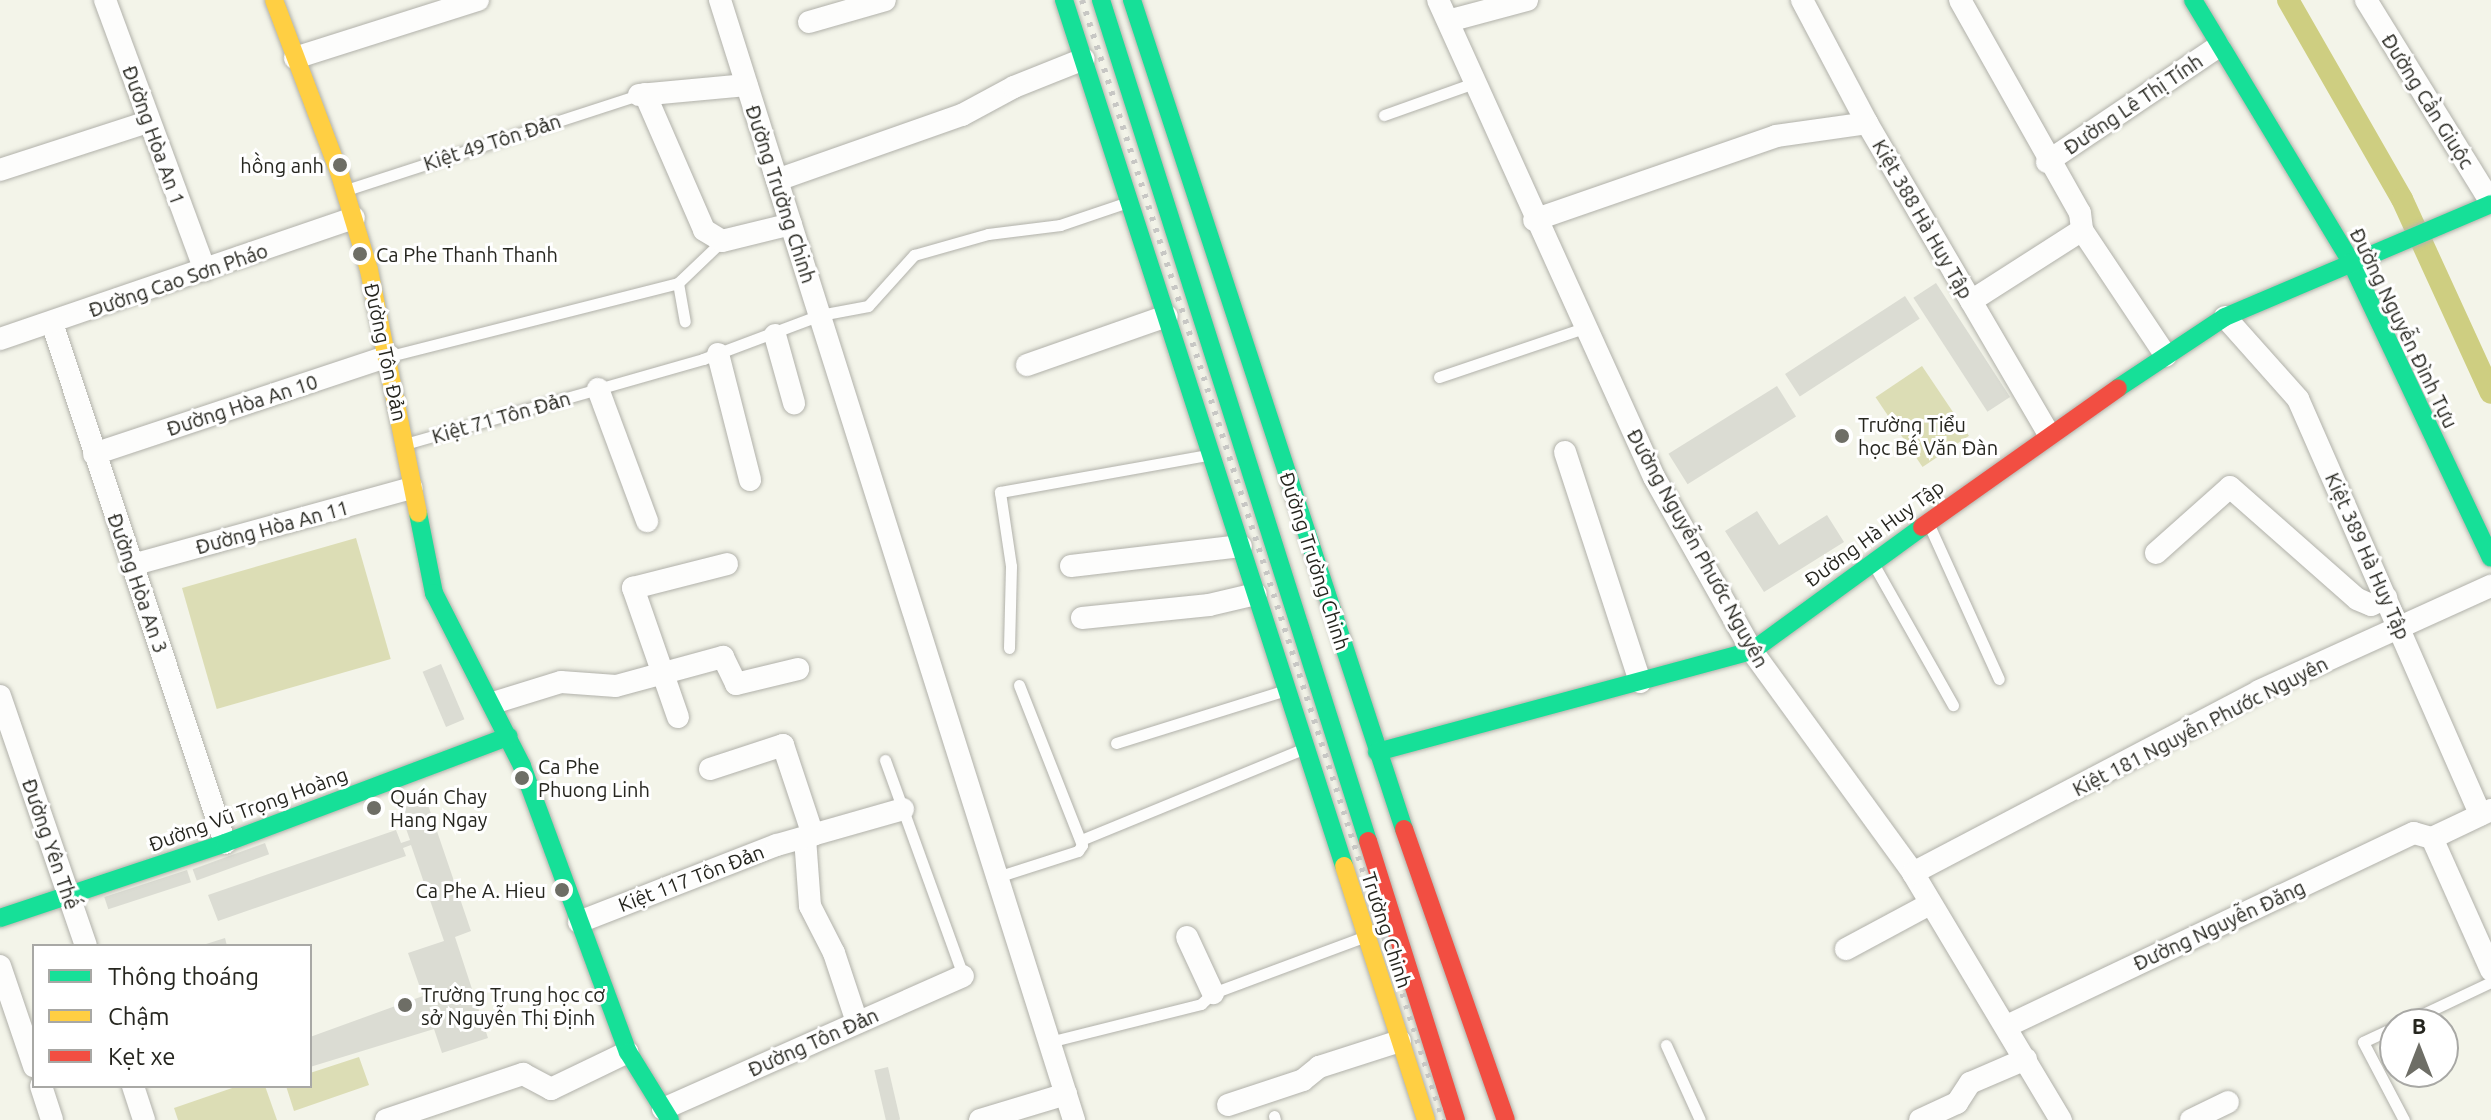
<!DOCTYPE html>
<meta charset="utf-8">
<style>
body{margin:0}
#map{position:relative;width:2491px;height:1120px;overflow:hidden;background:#f3f4e9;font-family:Ubuntu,sans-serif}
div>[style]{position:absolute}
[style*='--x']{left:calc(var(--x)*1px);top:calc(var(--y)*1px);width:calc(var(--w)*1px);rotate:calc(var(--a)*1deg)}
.green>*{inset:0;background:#dcddb5;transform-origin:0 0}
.canal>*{height:22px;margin:-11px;padding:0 11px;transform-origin:11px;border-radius:11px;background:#cece81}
.building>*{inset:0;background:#dbdcd3;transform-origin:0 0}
.roads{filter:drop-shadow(0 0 2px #b1b1aa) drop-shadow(0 0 2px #b1b1aa)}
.lane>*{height:11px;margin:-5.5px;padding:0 5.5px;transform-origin:5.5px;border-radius:5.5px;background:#fdfdfc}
.street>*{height:22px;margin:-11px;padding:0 11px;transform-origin:11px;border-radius:11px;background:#fdfdfc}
.fast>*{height:18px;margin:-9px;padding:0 9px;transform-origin:9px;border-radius:9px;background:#16e098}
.slow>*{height:18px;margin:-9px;padding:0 9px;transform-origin:9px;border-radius:9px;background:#ffcf43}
.jam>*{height:18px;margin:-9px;padding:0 9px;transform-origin:9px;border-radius:9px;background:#f24e42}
.rail>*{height:6px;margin-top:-3px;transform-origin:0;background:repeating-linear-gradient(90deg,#c7c7c4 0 4px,transparent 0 12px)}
.dots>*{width:22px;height:22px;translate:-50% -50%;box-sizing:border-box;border:4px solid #fff;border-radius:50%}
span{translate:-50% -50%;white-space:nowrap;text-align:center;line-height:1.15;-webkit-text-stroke:6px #fff;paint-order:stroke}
.street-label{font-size:20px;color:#26261f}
.poi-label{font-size:20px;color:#26261f}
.right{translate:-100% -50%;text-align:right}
.left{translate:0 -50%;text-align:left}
.legend{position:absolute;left:32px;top:944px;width:280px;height:144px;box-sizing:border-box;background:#fff;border:2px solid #a8a8a5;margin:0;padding:10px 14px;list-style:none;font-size:24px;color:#26261f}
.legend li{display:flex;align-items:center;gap:16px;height:40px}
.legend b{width:40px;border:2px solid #a8a8a5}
.north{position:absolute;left:2379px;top:1008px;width:80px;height:80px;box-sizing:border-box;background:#fff;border:2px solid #a8a8a5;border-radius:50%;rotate:0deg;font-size:22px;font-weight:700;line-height:32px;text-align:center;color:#26261f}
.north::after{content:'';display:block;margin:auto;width:28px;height:36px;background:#6e6e66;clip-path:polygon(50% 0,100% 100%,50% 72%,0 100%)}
</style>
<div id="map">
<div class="green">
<i style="left:1922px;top:366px;width:84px;height:56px;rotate:56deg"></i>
<i style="left:356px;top:538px;width:126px;height:181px;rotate:74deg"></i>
<i style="clip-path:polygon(359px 1057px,369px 1085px,294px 1111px,286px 1086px,310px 1086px,310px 1073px)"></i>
<i style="clip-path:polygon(238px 1086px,265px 1086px,277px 1120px,178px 1120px,174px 1108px)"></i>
</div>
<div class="canal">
<i style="--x:2288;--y:0;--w:229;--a:60.2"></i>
<i style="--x:2402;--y:199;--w:213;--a:65.4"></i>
</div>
<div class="building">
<i style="left:1936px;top:283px;width:136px;height:27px;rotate:57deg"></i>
<i style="left:1905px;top:296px;width:27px;height:143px;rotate:57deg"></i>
<i style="left:1777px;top:386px;width:36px;height:128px;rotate:58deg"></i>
<i style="clip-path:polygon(1757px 511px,1779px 545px,1827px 515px,1844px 542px,1764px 592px,1725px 531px)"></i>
<i style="left:441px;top:664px;width:60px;height:20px;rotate:67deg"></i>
<i style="clip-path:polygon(425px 796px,471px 931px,455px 937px,488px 1038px,442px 1053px,434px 1029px,310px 1067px,310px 1037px,423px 996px,408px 953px,444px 941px,411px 845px,403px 848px,406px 856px,218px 921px,208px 895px,396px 830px,401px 843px,410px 840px,398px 806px)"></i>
<i style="left:265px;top:843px;width:12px;height:77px;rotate:70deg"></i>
<i style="left:187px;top:870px;width:13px;height:87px;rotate:72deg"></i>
<i style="clip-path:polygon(225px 938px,227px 946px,203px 946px,203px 945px)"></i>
<i style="left:888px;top:1067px;width:54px;height:14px;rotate:77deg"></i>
</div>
<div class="roads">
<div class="lane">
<i style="--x:1384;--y:115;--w:96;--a:-19.6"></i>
<i style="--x:346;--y:190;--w:308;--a:-18"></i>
<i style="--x:678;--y:283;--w:39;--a:80"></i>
<i style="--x:390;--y:356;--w:297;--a:-14.2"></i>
<i style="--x:678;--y:283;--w:61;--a:-43.7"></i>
<i style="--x:1439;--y:377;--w:153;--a:-18.7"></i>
<i style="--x:405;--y:444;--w:310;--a:-15.9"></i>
<i style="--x:703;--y:359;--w:125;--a:-20.6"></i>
<i style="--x:820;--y:315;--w:49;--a:-10.6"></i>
<i style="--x:868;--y:306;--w:69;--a:-48"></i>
<i style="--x:914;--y:255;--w:77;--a:-15.8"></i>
<i style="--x:988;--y:234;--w:73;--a:-7.1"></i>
<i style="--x:1060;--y:225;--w:69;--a:-18.7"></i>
<i style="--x:1929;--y:525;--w:169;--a:65.6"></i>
<i style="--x:1874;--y:565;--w:161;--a:60.6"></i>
<i style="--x:1009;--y:648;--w:82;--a:-88.6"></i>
<i style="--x:1011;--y:566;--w:75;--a:-98.5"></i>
<i style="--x:1000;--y:492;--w:210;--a:-10.1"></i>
<i style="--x:1116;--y:743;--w:178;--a:-17.3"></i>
<i style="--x:885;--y:760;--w:230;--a:70.1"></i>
<i style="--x:1081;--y:840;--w:242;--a:-22.3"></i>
<i style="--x:997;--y:877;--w:85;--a:-17.8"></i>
<i style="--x:1078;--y:851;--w:7;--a:-56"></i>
<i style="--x:1082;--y:845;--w:172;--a:-111.5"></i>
<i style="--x:2402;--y:1024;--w:98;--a:-25.3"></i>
<i style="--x:2395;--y:1027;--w:35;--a:155"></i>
<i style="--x:2363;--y:1042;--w:88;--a:62.3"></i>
<i style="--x:1049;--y:1042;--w:157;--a:-14"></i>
<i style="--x:1201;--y:1004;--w:16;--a:-43"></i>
<i style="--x:1213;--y:993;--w:163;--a:-20.4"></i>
<i style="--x:1666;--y:1045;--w:82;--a:65.6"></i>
<i style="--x:1274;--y:1116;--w:4;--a:76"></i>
</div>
<div class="street">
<i style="--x:105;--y:0;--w:288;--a:69.7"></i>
<i style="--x:720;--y:0;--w:1175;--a:72.46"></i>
<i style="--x:1438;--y:0;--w:524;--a:65.64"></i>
<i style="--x:1654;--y:477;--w:200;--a:60.6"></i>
<i style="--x:1752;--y:651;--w:274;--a:54"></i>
<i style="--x:1913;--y:873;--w:288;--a:59.1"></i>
<i style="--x:1802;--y:0;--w:139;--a:62.1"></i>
<i style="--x:1867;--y:123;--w:360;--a:59.7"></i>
<i style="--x:1960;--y:0;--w:244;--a:60.6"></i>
<i style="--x:2080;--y:213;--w:17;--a:83"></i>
<i style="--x:2082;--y:230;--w:151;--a:56.3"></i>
<i style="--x:2366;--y:0;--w:238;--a:58.3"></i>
<i style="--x:1448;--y:21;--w:82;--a:-14.9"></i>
<i style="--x:809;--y:22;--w:79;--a:-16.1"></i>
<i style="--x:295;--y:58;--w:192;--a:-17.6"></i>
<i style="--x:645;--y:94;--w:148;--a:66.5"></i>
<i style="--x:704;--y:230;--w:21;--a:31"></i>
<i style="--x:722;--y:241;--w:71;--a:-13.8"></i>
<i style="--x:639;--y:95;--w:108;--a:-5.3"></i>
<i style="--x:2047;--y:162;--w:207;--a:-34"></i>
<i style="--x:0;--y:170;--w:156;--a:-18"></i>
<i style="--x:777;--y:180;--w:196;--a:-19.4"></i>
<i style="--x:962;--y:115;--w:59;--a:-28.3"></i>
<i style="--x:1014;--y:87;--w:75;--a:-21.8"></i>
<i style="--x:1534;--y:220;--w:256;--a:-19.1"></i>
<i style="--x:1776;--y:136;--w:92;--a:-8.1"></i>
<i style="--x:1971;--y:301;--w:132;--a:-32.6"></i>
<i style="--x:2225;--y:317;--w:110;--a:48.3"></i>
<i style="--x:2298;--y:399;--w:454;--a:66.3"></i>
<i style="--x:52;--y:323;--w:548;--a:71.6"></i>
<i style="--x:775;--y:335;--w:71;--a:74.4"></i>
<i style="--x:0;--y:339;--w:374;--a:-18.9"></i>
<i style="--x:718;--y:354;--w:130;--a:75.7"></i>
<i style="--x:1027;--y:365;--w:148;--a:-19.3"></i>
<i style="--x:598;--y:389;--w:141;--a:69.6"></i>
<i style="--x:1565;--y:452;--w:242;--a:71.9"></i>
<i style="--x:94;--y:454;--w:311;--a:-18.4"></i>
<i style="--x:2156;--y:553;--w:99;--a:-41.7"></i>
<i style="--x:2230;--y:487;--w:169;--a:41.4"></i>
<i style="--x:2357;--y:599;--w:15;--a:23"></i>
<i style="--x:2371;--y:605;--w:17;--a:-25"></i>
<i style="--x:132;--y:565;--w:290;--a:-15.4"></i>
<i style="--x:1071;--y:566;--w:171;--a:-6.7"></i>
<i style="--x:1082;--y:618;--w:128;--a:-5.8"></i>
<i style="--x:1209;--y:605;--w:48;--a:-13.2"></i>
<i style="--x:0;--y:696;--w:264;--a:71"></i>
<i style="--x:493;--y:703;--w:71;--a:-17.2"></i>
<i style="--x:561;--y:682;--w:55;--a:4.2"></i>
<i style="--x:616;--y:686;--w:111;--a:-15.2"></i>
<i style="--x:723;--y:657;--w:30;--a:64"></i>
<i style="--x:736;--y:684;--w:64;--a:-13.6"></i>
<i style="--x:678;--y:717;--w:137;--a:-109.2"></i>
<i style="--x:633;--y:588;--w:97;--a:-14.3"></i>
<i style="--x:710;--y:769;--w:77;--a:-18.2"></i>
<i style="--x:783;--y:745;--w:95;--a:71.6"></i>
<i style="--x:805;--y:838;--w:68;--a:85.8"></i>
<i style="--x:810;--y:906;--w:53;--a:62.9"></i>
<i style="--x:834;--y:953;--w:73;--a:71.6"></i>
<i style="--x:2432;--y:838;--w:65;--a:-25.4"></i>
<i style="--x:1913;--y:873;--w:391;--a:-27.7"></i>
<i style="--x:2259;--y:691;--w:255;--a:-24.4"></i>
<i style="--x:579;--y:922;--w:212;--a:-21.3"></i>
<i style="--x:777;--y:845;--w:131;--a:-15.9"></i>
<i style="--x:1187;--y:937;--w:62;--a:65.1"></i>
<i style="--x:1846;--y:949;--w:95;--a:-28.2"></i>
<i style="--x:0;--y:966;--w:106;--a:71.2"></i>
<i style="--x:2007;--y:1026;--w:450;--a:-25.4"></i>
<i style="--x:2414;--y:833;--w:19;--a:16"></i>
<i style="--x:2432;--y:838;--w:145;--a:65.9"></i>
<i style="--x:41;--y:1086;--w:36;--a:72"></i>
<i style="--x:133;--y:1086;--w:36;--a:72"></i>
<i style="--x:1228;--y:1105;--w:79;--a:-18.4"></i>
<i style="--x:1303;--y:1080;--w:21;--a:-39"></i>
<i style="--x:1319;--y:1067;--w:85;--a:-17.8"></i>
<i style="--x:663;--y:1109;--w:328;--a:-23.9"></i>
<i style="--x:386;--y:1120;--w:145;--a:-18.6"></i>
<i style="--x:523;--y:1074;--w:32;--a:28"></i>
<i style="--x:551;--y:1089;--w:85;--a:-25.7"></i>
<i style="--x:980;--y:1120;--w:90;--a:-16.8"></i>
<i style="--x:1920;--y:1120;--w:41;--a:-24.7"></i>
<i style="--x:1957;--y:1103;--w:24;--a:-57"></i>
<i style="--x:1970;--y:1083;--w:61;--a:-23.2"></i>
<i style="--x:2191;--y:1120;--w:41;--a:-25.9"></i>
</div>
<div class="fast">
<i style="--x:1064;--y:0;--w:910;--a:72.08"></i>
<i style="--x:1101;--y:0;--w:882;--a:72.39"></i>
<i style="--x:1132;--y:0;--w:872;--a:71.84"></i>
<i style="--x:2193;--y:0;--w:306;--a:58.9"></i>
<i style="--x:2351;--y:262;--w:327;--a:64.7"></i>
<i style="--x:2118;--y:388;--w:128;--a:-33.6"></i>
<i style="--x:2225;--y:317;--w:289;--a:-23"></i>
<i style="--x:418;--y:513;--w:82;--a:78.7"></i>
<i style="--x:434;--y:593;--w:194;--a:63"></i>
<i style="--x:522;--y:766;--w:305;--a:69.7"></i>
<i style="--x:628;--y:1052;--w:80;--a:58.3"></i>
<i style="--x:1377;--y:752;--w:388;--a:-15.1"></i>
<i style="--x:1752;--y:651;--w:210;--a:-36.1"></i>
<i style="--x:0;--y:918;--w:237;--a:-18.4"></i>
<i style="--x:225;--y:843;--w:303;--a:-20.6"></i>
</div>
<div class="slow">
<i style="--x:274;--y:0;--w:187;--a:69.3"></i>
<i style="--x:340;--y:175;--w:99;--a:73"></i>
<i style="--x:369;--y:270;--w:248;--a:78.6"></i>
<i style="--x:1344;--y:866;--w:267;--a:72.1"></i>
</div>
<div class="jam">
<i style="--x:1922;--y:527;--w:240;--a:-35.3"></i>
<i style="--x:1404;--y:829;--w:308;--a:70.7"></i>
<i style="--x:1368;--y:841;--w:293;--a:72.5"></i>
</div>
</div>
<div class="rail">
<i style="--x:1082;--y:0;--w:1177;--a:72.13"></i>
</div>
<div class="dots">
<i style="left:340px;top:165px;background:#6e6e66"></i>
<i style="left:360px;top:254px;background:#6e6e66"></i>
<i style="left:1842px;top:436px;background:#6e6e66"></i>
<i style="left:522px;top:778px;background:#6e6e66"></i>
<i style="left:374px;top:808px;background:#6e6e66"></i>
<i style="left:562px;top:890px;background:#6e6e66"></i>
<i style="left:405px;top:1005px;background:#6e6e66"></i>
</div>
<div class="street-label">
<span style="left:2428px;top:101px;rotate:58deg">Đường Cần Giuộc</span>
<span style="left:2133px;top:104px;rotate:-34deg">Đường Lê Thị Tính</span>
<span style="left:154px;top:135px;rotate:70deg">Đường Hòa An 1</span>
<span style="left:492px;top:142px;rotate:-18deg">Kiệt 49 Tôn Đản</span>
<span style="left:781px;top:194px;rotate:72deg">Đường Trường Chinh</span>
<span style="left:1923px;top:219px;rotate:60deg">Kiệt 388 Hà Huy Tập</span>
<span style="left:178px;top:280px;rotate:-19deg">Đường Cao Sơn Pháo</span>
<span style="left:2404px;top:328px;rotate:64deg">Đường Nguyễn Đình Tựu</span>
<span style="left:386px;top:352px;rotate:78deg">Đường Tôn Đản</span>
<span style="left:242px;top:405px;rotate:-18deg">Đường Hòa An 10</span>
<span style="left:501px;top:417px;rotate:-16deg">Kiệt 71 Tôn Đản</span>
<span style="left:272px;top:527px;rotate:-15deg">Đường Hòa An 11</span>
<span style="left:1874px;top:533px;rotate:-36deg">Đường Hà Huy Tập</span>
<span style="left:1698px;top:548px;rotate:61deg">Đường Nguyễn Phước Nguyên</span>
<span style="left:2368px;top:556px;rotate:66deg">Kiệt 389 Hà Huy Tập</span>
<span style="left:1315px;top:561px;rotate:72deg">Đường Trường Chinh</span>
<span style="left:138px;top:583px;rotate:71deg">Đường Hòa An 3</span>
<span style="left:2200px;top:726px;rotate:-27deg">Kiệt 181 Nguyễn Phước Nguyên</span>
<span style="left:248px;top:809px;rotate:-20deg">Đường Vũ Trọng Hoàng</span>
<span style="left:51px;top:844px;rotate:71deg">Đường Yên Thế</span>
<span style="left:691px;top:878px;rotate:-21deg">Kiệt 117 Tôn Đản</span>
<span style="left:2219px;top:925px;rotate:-25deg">Đường Nguyễn Đăng</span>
<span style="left:1387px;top:930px;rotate:72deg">Trường Chinh</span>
<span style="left:813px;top:1042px;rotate:-24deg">Đường Tôn Đản</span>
</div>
<div class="poi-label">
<span class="right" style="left:324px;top:165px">hồng anh</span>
<span class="left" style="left:376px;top:254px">Ca Phe Thanh Thanh</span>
<span class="left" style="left:1858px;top:436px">Trường Tiểu<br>học Bế Văn Đàn</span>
<span class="left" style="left:538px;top:778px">Ca Phe<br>Phuong Linh</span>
<span class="left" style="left:390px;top:808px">Quán Chay<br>Hang Ngay</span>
<span class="right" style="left:546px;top:890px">Ca Phe A. Hieu</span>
<span class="left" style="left:421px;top:1006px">Trường Trung học cơ<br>sở Nguyễn Thị Định</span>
</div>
<ul class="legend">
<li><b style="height:10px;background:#16e098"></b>Thông thoáng</li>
<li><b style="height:10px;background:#ffcf43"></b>Chậm</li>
<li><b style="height:10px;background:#f24e42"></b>Kẹt xe</li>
</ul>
<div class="north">B</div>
</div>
